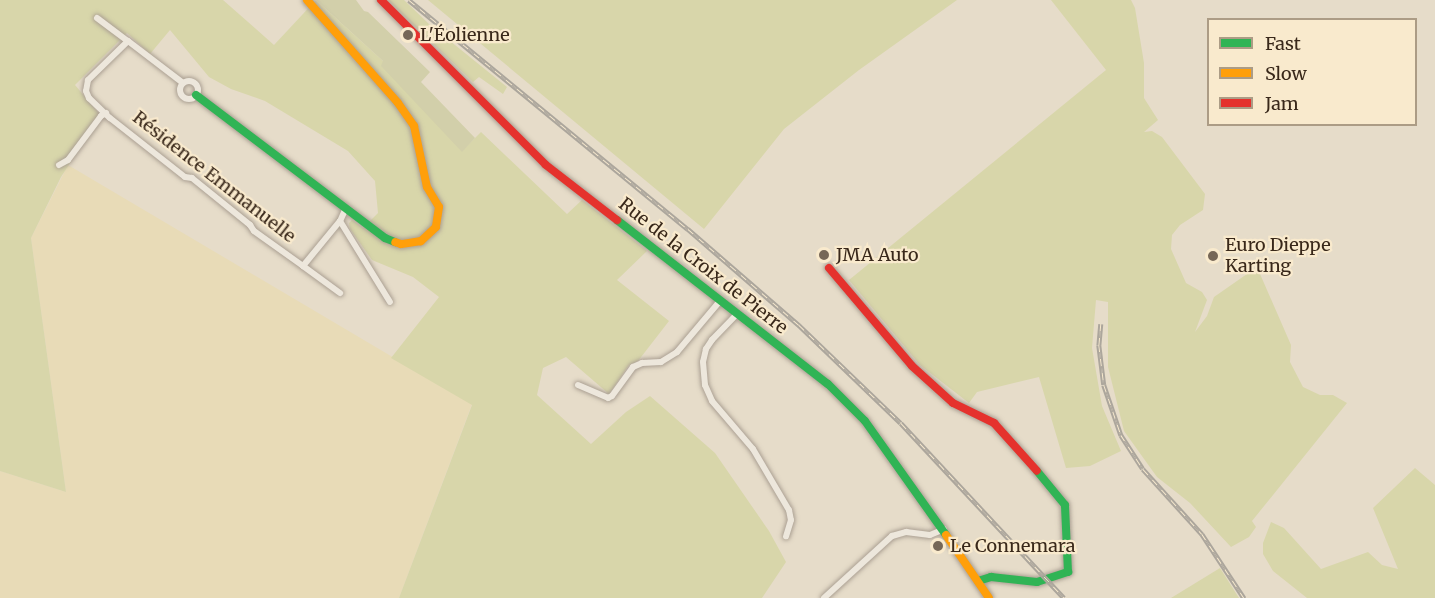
<!DOCTYPE html>
<meta charset="utf-8">
<style>
body{margin:0}
#map{position:relative;width:1435px;height:598px;overflow:hidden;background:#e6dcc9;font-family:Merriweather,serif}
div>[style]{position:absolute}
[style*='--x']{left:calc(var(--x)*1px);top:calc(var(--y)*1px);width:calc(var(--w)*1px);rotate:calc(var(--a)*1deg)}
.farmland>*{inset:0;background:#e8dbb7}
.green>*{inset:0;background:#d8d6aa}
.cemetery>*{inset:0;background:#d2cfaa}
.roads{filter:drop-shadow(0 0 2px #aba093) drop-shadow(0 0 2px #aba093)}
.street>*{height:6px;margin:-3px;padding:0 3px;transform-origin:3px;border-radius:3px;background:#ede7dc}
.street>.ring{margin:-3px;padding:0;box-sizing:content-box;background:none;border:6px solid #ede7dc;border-radius:50%}
.fast>*{height:8px;margin:-4px;padding:0 4px;transform-origin:4px;border-radius:4px;background:#30b455}
.slow>*{height:8px;margin:-4px;padding:0 4px;transform-origin:4px;border-radius:4px;background:#ff9f0a}
.jam>*{height:8px;margin:-4px;padding:0 4px;transform-origin:4px;border-radius:4px;background:#e5322d}
.rail>*{height:4.5px;margin-top:-2.25px;transform-origin:0;background:repeating-linear-gradient(90deg,#f9eacd 0 7px,#aca69c 0 14px);box-sizing:border-box;border-block:2px solid #aca69c}
.dots>*{width:16px;height:16px;translate:-50% -50%;box-sizing:border-box;border:3px solid #f9eacd;border-radius:50%}
span{translate:-50% -50%;white-space:nowrap;text-align:center;line-height:1.15;-webkit-text-stroke:4.5px #f9eacd;paint-order:stroke}
.poi-label{font-size:18px;color:#39281a}
.left{translate:0 -50%;text-align:left}
.street-label{font-size:18px;color:#39281a}
.legend{position:absolute;left:1207px;top:18px;width:210px;height:108px;box-sizing:border-box;background:#f9eacd;border:2px solid #ac9c85;margin:0;padding:8px 10px;list-style:none;font-size:18px;color:#39281a}
.legend li{display:flex;align-items:center;gap:12px;height:30px}
.legend b{width:30px;border:2px solid #ac9c85}
</style>
<div id="map">
<div class="farmland">
<i style="clip-path:polygon(68px 165px,472px 404px,399px 598px,0 598px,0 471px,66px 492px,31px 238px)"></i>
</div>
<div class="green">
<i style="clip-path:polygon(0 0,223px 0,274px 45px,316px 0,383px 61px,462px 151px,481px 132px,567px 214px,582px 200px,647px 251px,617px 280px,669px 321px,638px 361px,629px 365px,609px 394px,566px 357px,543px 368px,537px 395px,591px 444px,626px 412px,650px 396px,715px 453px,769px 531px,786px 562px,762px 598px,399px 598px,472px 405px,391px 358px,439px 297px,413px 277px,372px 260px,350px 229px,349px 223px,352px 220px,363px 228px,378px 213px,375px 181px,348px 151px,265px 101px,231px 89px,209px 77px,170px 30px,150px 54px,127px 33px,75px 85px,101px 116px,61px 177px,31px 238px,66px 492px,0 471px)"></i>
<i style="clip-path:polygon(388px 0,404px 0,429px 24px,507px 87px,503px 94px,479px 77px,473px 82px)"></i>
<i style="clip-path:polygon(428px 0,957px 0,859px 70px,784px 129px,704px 229px)"></i>
<i style="clip-path:polygon(1051px 0,1131px 0,1135px 8px,1144px 63px,1144px 98px,1158px 120px,1144px 132px,1152px 131px,1162px 137px,1205px 194px,1203px 210px,1180px 225px,1172px 235px,1171px 249px,1186px 283px,1202px 292px,1207px 300px,1195px 332px,1207px 316px,1214px 297px,1257px 267px,1291px 345px,1290px 362px,1303px 387px,1320px 395px,1333px 395px,1347px 403px,1252px 521px,1256px 527px,1249px 537px,1231px 547px,1190px 503px,1157px 477px,1124px 431px,1108px 367px,1108px 302px,1096px 300px,1092px 348px,1102px 406px,1121px 451px,1090px 466px,1066px 468px,1039px 377px,977px 392px,969px 403px,920px 365px,849px 280px,1106px 70px)"></i>
<i style="clip-path:polygon(1415px 468px,1435px 485px,1435px 598px,1307px 598px,1273px 571px,1263px 554px,1263px 543px,1271px 522px,1284px 528px,1321px 569px,1368px 552px,1382px 565px,1398px 569px,1373px 508px)"></i>
<i style="clip-path:polygon(1220px 568px,1239px 598px,1171px 598px)"></i>
</div>
<div class="cemetery">
<i style="clip-path:polygon(316px 0,356px 0,364px 11px,368px 12px,430px 72px,421px 82px,475px 138px,462px 152px,381px 66px,383px 61px)"></i>
</div>
<div class="roads">
<div class="street">
<i style="--x:97;--y:18;--w:39;--a:37"></i>
<i class="ring" style="left:180px;top:81px;width:12px;height:12px"></i>
<i style="--x:183;--y:83;--w:69;--a:-142.6"></i>
<i style="--x:128;--y:41;--w:56;--a:135.7"></i>
<i style="--x:88;--y:80;--w:11;--a:100"></i>
<i style="--x:86;--y:91;--w:8;--a:67"></i>
<i style="--x:89;--y:98;--w:29;--a:44"></i>
<i style="--x:110;--y:118;--w:95;--a:38.2"></i>
<i style="--x:185;--y:177;--w:7;--a:8"></i>
<i style="--x:192;--y:178;--w:75;--a:39"></i>
<i style="--x:250;--y:225;--w:7;--a:56"></i>
<i style="--x:254;--y:231;--w:60;--a:35.5"></i>
<i style="--x:303;--y:266;--w:58;--a:-50.6"></i>
<i style="--x:59;--y:165;--w:10;--a:-29"></i>
<i style="--x:68;--y:160;--w:55;--a:-53.1"></i>
<i style="--x:101;--y:116;--w:6;--a:-31"></i>
<i style="--x:345;--y:210;--w:12;--a:114"></i>
<i style="--x:340;--y:221;--w:95;--a:58.3"></i>
<i style="--x:303;--y:266;--w:46;--a:36.1"></i>
<i style="--x:737;--y:314;--w:36;--a:134"></i>
<i style="--x:712;--y:340;--w:11;--a:124"></i>
<i style="--x:706;--y:349;--w:13;--a:103"></i>
<i style="--x:703;--y:362;--w:23;--a:85"></i>
<i style="--x:705;--y:385;--w:17;--a:66"></i>
<i style="--x:712;--y:401;--w:63;--a:49.5"></i>
<i style="--x:753;--y:449;--w:71;--a:59.5"></i>
<i style="--x:789;--y:510;--w:10;--a:79"></i>
<i style="--x:791;--y:520;--w:17;--a:107"></i>
<i style="--x:578;--y:385;--w:33;--a:23"></i>
<i style="--x:608;--y:398;--w:4;--a:-27"></i>
<i style="--x:612;--y:396;--w:36;--a:-54"></i>
<i style="--x:633;--y:367;--w:10;--a:-24"></i>
<i style="--x:642;--y:363;--w:19;--a:-3"></i>
<i style="--x:661;--y:362;--w:19;--a:-32"></i>
<i style="--x:677;--y:352;--w:67;--a:-49.9"></i>
<i style="--x:824;--y:598;--w:92;--a:-42.4"></i>
<i style="--x:892;--y:536;--w:15;--a:-16"></i>
<i style="--x:906;--y:532;--w:24;--a:7"></i>
<i style="--x:930;--y:535;--w:15;--a:-23"></i>
</div>
<div class="fast">
<i style="--x:196;--y:95;--w:237;--a:37.1"></i>
<i style="--x:385;--y:238;--w:11;--a:22"></i>
<i style="--x:617;--y:220;--w:267;--a:37.9"></i>
<i style="--x:828;--y:384;--w:52;--a:45"></i>
<i style="--x:865;--y:421;--w:140;--a:54.6"></i>
<i style="--x:978;--y:581;--w:14;--a:-17"></i>
<i style="--x:991;--y:577;--w:46;--a:6.2"></i>
<i style="--x:1037;--y:582;--w:33;--a:-18"></i>
<i style="--x:1068;--y:572;--w:67;--a:-92.6"></i>
<i style="--x:1065;--y:505;--w:44;--a:-129.5"></i>
</div>
<div class="slow">
<i style="--x:307;--y:0;--w:137;--a:48.5"></i>
<i style="--x:398;--y:103;--w:28;--a:55"></i>
<i style="--x:414;--y:126;--w:62;--a:78"></i>
<i style="--x:427;--y:187;--w:23;--a:59"></i>
<i style="--x:439;--y:207;--w:20;--a:99"></i>
<i style="--x:436;--y:227;--w:21;--a:137"></i>
<i style="--x:421;--y:241;--w:20;--a:171"></i>
<i style="--x:401;--y:244;--w:6;--a:-162"></i>
<i style="--x:946;--y:535;--w:76;--a:55.7"></i>
</div>
<div class="jam">
<i style="--x:381;--y:0;--w:233;--a:45"></i>
<i style="--x:546;--y:165;--w:90;--a:37.8"></i>
<i style="--x:829;--y:268;--w:128;--a:49.7"></i>
<i style="--x:912;--y:366;--w:55;--a:42.1"></i>
<i style="--x:953;--y:403;--w:46;--a:26"></i>
<i style="--x:994;--y:423;--w:64;--a:48.1"></i>
</div>
</div>
<div class="rail">
<i style="--x:409;--y:0;--w:361;--a:39.4"></i>
<i style="--x:688;--y:229;--w:147;--a:40.9"></i>
<i style="--x:799;--y:325;--w:141;--a:43.9"></i>
<i style="--x:901;--y:423;--w:239;--a:47"></i>
<i style="--x:1101;--y:324;--w:21;--a:95"></i>
<i style="--x:1099;--y:345;--w:40;--a:82.9"></i>
<i style="--x:1104;--y:385;--w:53;--a:71.2"></i>
<i style="--x:1121;--y:435;--w:40;--a:57.1"></i>
<i style="--x:1143;--y:469;--w:88;--a:47.8"></i>
<i style="--x:1202;--y:534;--w:77;--a:56.7"></i>
</div>
<div class="dots">
<i style="left:408px;top:35px;background:#766757"></i>
<i style="left:824px;top:255px;background:#766757"></i>
<i style="left:1213px;top:256px;background:#766757"></i>
<i style="left:938px;top:546px;background:#766757"></i>
</div>
<div class="poi-label">
<span class="left" style="left:420px;top:35px">L'Éolienne</span>
<span class="left" style="left:1225px;top:256px">Euro Dieppe<br>Karting</span>
<span class="left" style="left:836px;top:255px">JMA Auto</span>
<span class="left" style="left:950px;top:546px">Le Connemara</span>
</div>
<div class="street-label">
<span style="left:214px;top:177px;rotate:38deg">Résidence Emmanuelle</span>
<span style="left:703px;top:266px;rotate:38deg">Rue de la Croix de Pierre</span>
</div>
<ul class="legend">
<li><b style="height:8px;background:#30b455"></b>Fast</li>
<li><b style="height:8px;background:#ff9f0a"></b>Slow</li>
<li><b style="height:8px;background:#e5322d"></b>Jam</li>
</ul>
</div>
